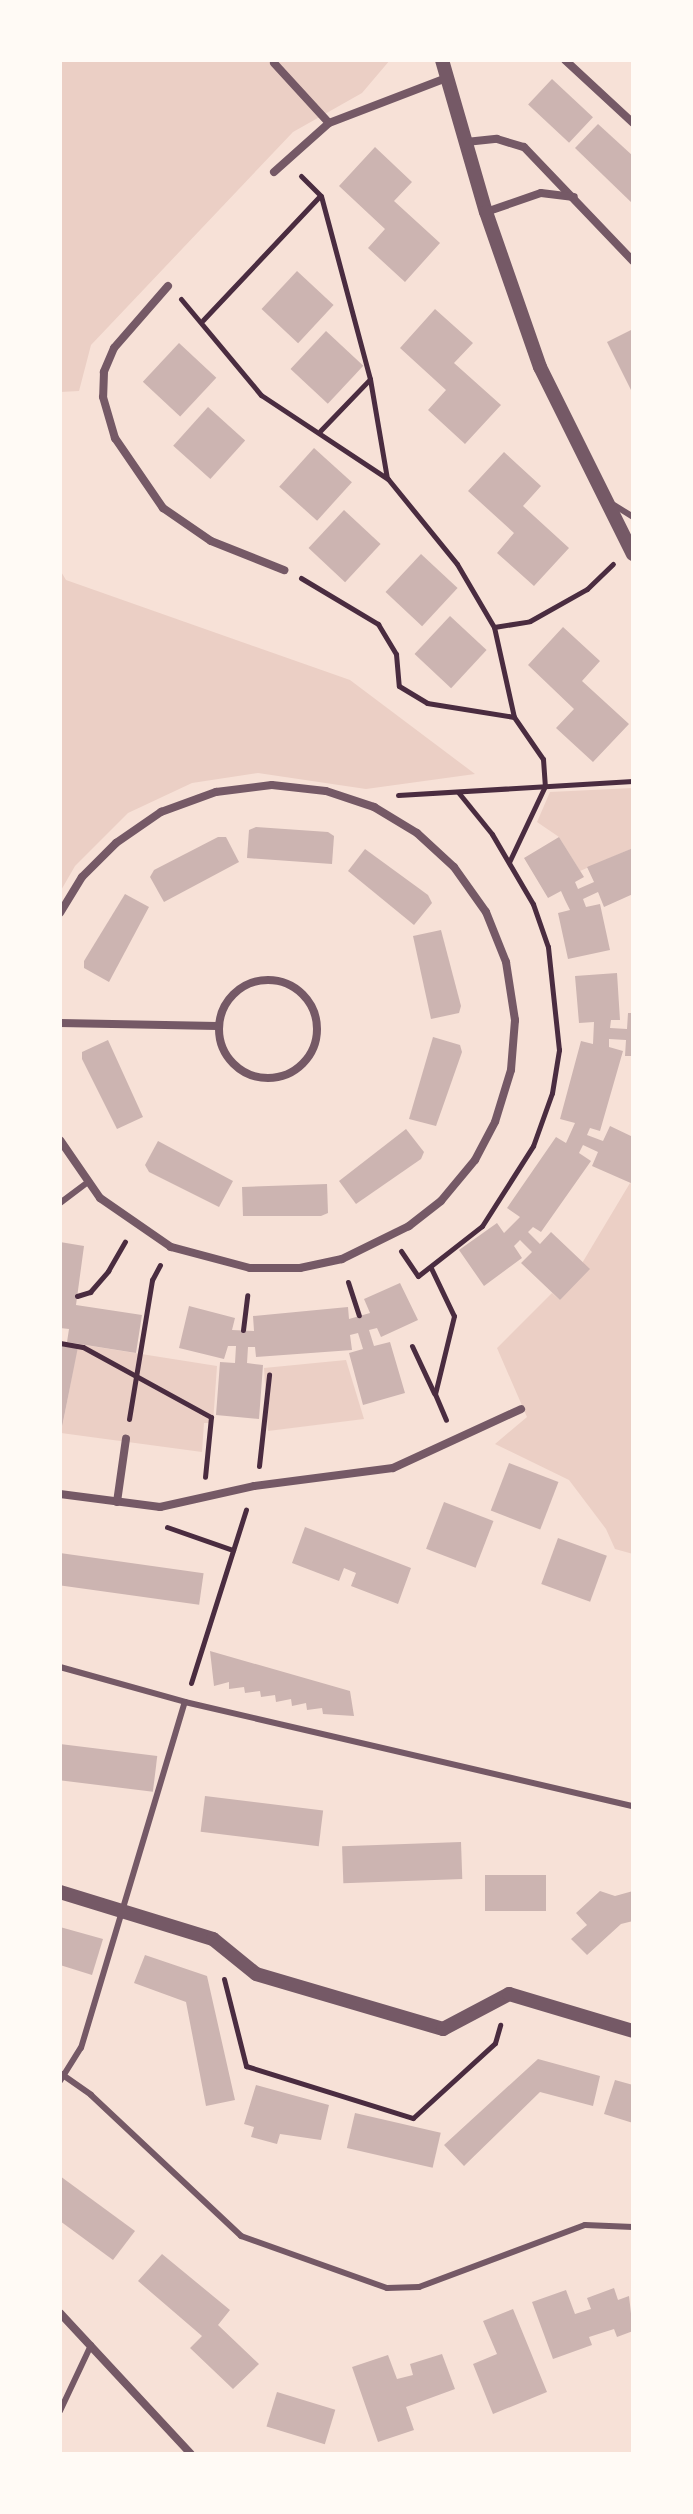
<!DOCTYPE html>
<style>
body{margin:0}
#map{position:relative;width:693px;height:2514px;overflow:hidden;background:#f7e1d7;font-family:"Source Serif 4",serif}
div>[style]{position:absolute}
[style*='--x']{left:calc(var(--x)*1px);top:calc(var(--y)*1px);width:calc(var(--w)*1px);rotate:calc(var(--a)*1deg)}
.green>*{inset:0;background:#ebcfc5}
.building>*{inset:0;background:#ccb4b1;transform-origin:0 0}
.path>*{height:5px;margin:-2.5px;padding:0 2.5px;transform-origin:2.5px;border-radius:2.5px;background:#4a2c40}
.service>*{height:6px;margin:-3px;padding:0 3px;transform-origin:3px;border-radius:3px;background:#755966}
.minor>*{height:8px;margin:-4px;padding:0 4px;transform-origin:4px;border-radius:4px;background:#755966}
.minor>.ring{margin:-4px;padding:0;box-sizing:content-box;background:none;border:8px solid #755966;border-radius:50%}
.tertiary>*{height:14px;margin:-7px;padding:0 7px;transform-origin:7px;border-radius:7px;background:#755966}
span{translate:-50% -50%;white-space:nowrap;text-align:center;line-height:1.15;-webkit-text-stroke:8px #fffaf5;paint-order:stroke}
.frame{position:absolute;inset:0;border:62px solid #fffaf5;pointer-events:none}
</style>
<div id="map">
<div class="green">
<i style="clip-path:polygon(60px 60px,390px 60px,362px 93px,293px 132px,91px 345px,79px 391px,60px 392px)"></i>
<i style="clip-path:polygon(60px 570px,66px 580px,350px 680px,475px 774px,366px 789px,258px 773px,192px 783px,128px 813px,75px 866px,60px 892px)"></i>
<i style="clip-path:polygon(633px 788px,633px 848px,580px 871px,559px 837px,537px 822px,550px 792px)"></i>
<i style="clip-path:polygon(630px 1183px,633px 1184px,633px 1554px,615px 1549px,606px 1529px,569px 1480px,495px 1444px,527px 1417px,497px 1348px,552px 1293px,560px 1300px)"></i>
<i style="clip-path:polygon(78px 1344px,217px 1366px,213px 1423px,204px 1423px,202px 1452px,61px 1433px)"></i>
<i style="clip-path:polygon(346px 1360px,364px 1419px,268px 1431px,264px 1368px)"></i>
</div>
<div class="building">
<i style="left:552px;top:79px;width:56px;height:35px;rotate:43deg"></i>
<i style="clip-path:polygon(598px 124px,633px 156px,633px 204px,575px 148px)"></i>
<i style="clip-path:polygon(375px 147px,412px 182px,394px 201px,440px 243px,405px 282px,368px 248px,385px 229px,339px 186px)"></i>
<i style="left:297px;top:271px;width:50px;height:52px;rotate:43deg"></i>
<i style="clip-path:polygon(435px 309px,473px 343px,454px 363px,501px 405px,465px 444px,428px 410px,446px 390px,400px 348px)"></i>
<i style="clip-path:polygon(633px 329px,633px 394px,607px 342px)"></i>
<i style="left:326px;top:331px;width:51px;height:52px;rotate:43deg"></i>
<i style="left:179px;top:343px;width:51px;height:53px;rotate:43deg"></i>
<i style="left:208px;top:407px;width:50px;height:52px;rotate:42deg"></i>
<i style="left:314px;top:448px;width:51px;height:52px;rotate:42deg"></i>
<i style="clip-path:polygon(504px 452px,541px 486px,523px 506px,569px 548px,534px 586px,497px 553px,514px 533px,468px 491px)"></i>
<i style="left:344px;top:510px;width:50px;height:52px;rotate:43deg"></i>
<i style="left:421px;top:554px;width:50px;height:52px;rotate:43deg"></i>
<i style="left:450px;top:616px;width:50px;height:52px;rotate:43deg"></i>
<i style="clip-path:polygon(563px 627px,600px 661px,582px 681px,629px 724px,593px 762px,556px 728px,574px 709px,528px 665px)"></i>
<i style="clip-path:polygon(256px 827px,328px 832px,334px 836px,332px 864px,247px 858px,249px 830px)"></i>
<i style="clip-path:polygon(218px 837px,226px 837px,239px 862px,164px 902px,150px 877px,154px 870px)"></i>
<i style="clip-path:polygon(559px 837px,584px 877px,575px 882px,578px 889px,594px 882px,587px 867px,633px 848px,633px 894px,604px 907px,598px 892px,583px 899px,586px 907px,600px 904px,610px 950px,568px 959px,558px 913px,570px 910px,565px 900px,561px 891px,548px 898px,524px 858px)"></i>
<i style="clip-path:polygon(365px 849px,428px 895px,432px 903px,414px 925px,348px 871px)"></i>
<i style="clip-path:polygon(125px 894px,149px 907px,109px 982px,84px 968px,84px 961px)"></i>
<i style="clip-path:polygon(441px 930px,461px 1006px,459px 1013px,431px 1019px,413px 936px)"></i>
<i style="clip-path:polygon(617px 973px,620px 1020px,611px 1020px,610px 1028px,627px 1029px,628px 1013px,633px 1013px,633px 1056px,625px 1056px,626px 1040px,609px 1039px,609px 1047px,623px 1051px,600px 1131px,590px 1128px,587px 1135px,603px 1141px,610px 1126px,633px 1137px,633px 1184px,592px 1166px,598px 1152px,583px 1145px,579px 1153px,591px 1161px,541px 1232px,533px 1227px,528px 1232px,540px 1244px,551px 1232px,590px 1269px,560px 1300px,521px 1263px,532px 1252px,520px 1240px,514px 1246px,522px 1258px,484px 1286px,459px 1250px,497px 1223px,504px 1233px,520px 1217px,507px 1208px,556px 1137px,566px 1143px,575px 1123px,560px 1119px,581px 1041px,593px 1044px,594px 1022px,579px 1023px,575px 976px)"></i>
<i style="clip-path:polygon(433px 1037px,460px 1045px,462px 1052px,436px 1126px,409px 1119px)"></i>
<i style="clip-path:polygon(108px 1040px,143px 1117px,117px 1129px,82px 1059px,82px 1052px)"></i>
<i style="clip-path:polygon(406px 1129px,424px 1152px,421px 1159px,356px 1204px,339px 1181px)"></i>
<i style="clip-path:polygon(158px 1141px,233px 1181px,219px 1207px,149px 1172px,145px 1165px)"></i>
<i style="clip-path:polygon(327px 1184px,328px 1213px,321px 1216px,243px 1216px,242px 1187px)"></i>
<i style="clip-path:polygon(60px 1242px,84px 1246px,76px 1305px,142px 1315px,136px 1353px,67px 1342px,69px 1329px,60px 1328px)"></i>
<i style="clip-path:polygon(400px 1283px,418px 1320px,381px 1337px,377px 1328px,369px 1330px,374px 1346px,390px 1342px,405px 1393px,363px 1405px,349px 1353px,363px 1349px,358px 1333px,350px 1335px,352px 1350px,256px 1357px,255px 1347px,248px 1347px,247px 1363px,263px 1365px,259px 1419px,216px 1415px,220px 1362px,235px 1363px,236px 1346px,228px 1346px,224px 1359px,179px 1348px,189px 1306px,235px 1318px,232px 1330px,254px 1331px,253px 1316px,348px 1307px,349px 1319px,370px 1313px,364px 1299px)"></i>
<i style="clip-path:polygon(60px 1344px,78px 1347px,62px 1427px,60px 1427px)"></i>
<i style="left:509px;top:1463px;width:53px;height:51px;rotate:21deg"></i>
<i style="left:444px;top:1502px;width:53px;height:50px;rotate:21deg"></i>
<i style="clip-path:polygon(305px 1527px,411px 1568px,398px 1604px,351px 1586px,356px 1573px,344px 1568px,339px 1581px,292px 1563px)"></i>
<i style="left:558px;top:1538px;width:52px;height:49px;rotate:20deg"></i>
<i style="left:60px;top:1553px;width:145px;height:32px;rotate:8deg"></i>
<i style="clip-path:polygon(210px 1651px,350px 1691px,354px 1716px,323px 1714px,322px 1708px,307px 1710px,306px 1703px,292px 1706px,291px 1699px,276px 1702px,275px 1695px,261px 1697px,260px 1691px,245px 1693px,244px 1687px,229px 1689px,229px 1682px,214px 1686px)"></i>
<i style="left:60px;top:1744px;width:98px;height:36px;rotate:7deg"></i>
<i style="left:205px;top:1796px;width:119px;height:36px;rotate:7deg"></i>
<i style="left:461px;top:1842px;width:37px;height:119px;rotate:88deg"></i>
<i style="left:546px;top:1875px;width:36px;height:61px;rotate:90deg"></i>
<i style="clip-path:polygon(600px 1891px,615px 1896px,633px 1891px,633px 1921px,621px 1924px,587px 1955px,571px 1939px,587px 1925px,576px 1913px)"></i>
<i style="clip-path:polygon(60px 1927px,103px 1939px,92px 1975px,60px 1965px)"></i>
<i style="clip-path:polygon(145px 1955px,207px 1976px,235px 2100px,206px 2106px,186px 2002px,134px 1983px)"></i>
<i style="clip-path:polygon(538px 2059px,600px 2076px,593px 2106px,540px 2092px,464px 2166px,444px 2145px)"></i>
<i style="clip-path:polygon(615px 2080px,633px 2085px,633px 2123px,604px 2114px)"></i>
<i style="clip-path:polygon(256px 2085px,329px 2105px,321px 2140px,280px 2134px,277px 2144px,251px 2137px,254px 2127px,244px 2124px)"></i>
<i style="left:355px;top:2113px;width:88px;height:36px;rotate:13deg"></i>
<i style="clip-path:polygon(60px 2176px,135px 2231px,113px 2260px,60px 2221px)"></i>
<i style="clip-path:polygon(162px 2254px,230px 2310px,218px 2325px,259px 2364px,233px 2389px,190px 2348px,202px 2336px,138px 2281px)"></i>
<i style="clip-path:polygon(614px 2288px,618px 2300px,629px 2296px,633px 2331px,617px 2337px,614px 2329px,589px 2337px,592px 2345px,553px 2359px,532px 2302px,566px 2290px,575px 2314px,591px 2309px,587px 2298px)"></i>
<i style="clip-path:polygon(513px 2309px,547px 2392px,493px 2414px,473px 2364px,497px 2354px,483px 2321px)"></i>
<i style="clip-path:polygon(442px 2354px,455px 2389px,406px 2407px,414px 2430px,378px 2442px,352px 2367px,388px 2355px,397px 2379px,413px 2375px,410px 2364px)"></i>
<i style="left:277px;top:2392px;width:61px;height:36px;rotate:17deg"></i>
</div>
<div class="path">
<i style="--x:301;--y:176;--w:28;--a:45"></i>
<i style="--x:321;--y:196;--w:189;--a:75"></i>
<i style="--x:370;--y:379;--w:100;--a:80.3"></i>
<i style="--x:181;--y:299;--w:125;--a:50.2"></i>
<i style="--x:261;--y:395;--w:152;--a:33.5"></i>
<i style="--x:388;--y:479;--w:109;--a:50.9"></i>
<i style="--x:457;--y:564;--w:73;--a:59.6"></i>
<i style="--x:494;--y:627;--w:92;--a:77.5"></i>
<i style="--x:514;--y:717;--w:51;--a:55.4"></i>
<i style="--x:543;--y:759;--w:27;--a:86"></i>
<i style="--x:545;--y:786;--w:84;--a:115.3"></i>
<i style="--x:203;--y:320;--w:170;--a:-46.7"></i>
<i style="--x:320;--y:431;--w:72;--a:-46.1"></i>
<i style="--x:301;--y:578;--w:90;--a:30.9"></i>
<i style="--x:378;--y:624;--w:35;--a:59"></i>
<i style="--x:396;--y:654;--w:32;--a:85"></i>
<i style="--x:399;--y:686;--w:33;--a:31"></i>
<i style="--x:427;--y:703;--w:88;--a:9.1"></i>
<i style="--x:494;--y:627;--w:36;--a:-9"></i>
<i style="--x:530;--y:621;--w:65;--a:-29.3"></i>
<i style="--x:587;--y:589;--w:36;--a:-44"></i>
<i style="--x:398;--y:795;--w:235;--a:-3.4"></i>
<i style="--x:401;--y:1251;--w:30;--a:56"></i>
<i style="--x:418;--y:1276;--w:81;--a:-38"></i>
<i style="--x:482;--y:1226;--w:95;--a:-57.5"></i>
<i style="--x:533;--y:1146;--w:56;--a:-70.3"></i>
<i style="--x:552;--y:1093;--w:44;--a:-80.8"></i>
<i style="--x:559;--y:1050;--w:104;--a:-96.1"></i>
<i style="--x:548;--y:947;--w:46;--a:-109.2"></i>
<i style="--x:533;--y:904;--w:81;--a:-120.4"></i>
<i style="--x:492;--y:834;--w:54;--a:-129"></i>
<i style="--x:431;--y:1268;--w:53;--a:64.4"></i>
<i style="--x:454;--y:1316;--w:80;--a:103.7"></i>
<i style="--x:435;--y:1394;--w:28;--a:67"></i>
<i style="--x:348;--y:1282;--w:35;--a:72"></i>
<i style="--x:77;--y:1296;--w:14;--a:-17"></i>
<i style="--x:90;--y:1292;--w:28;--a:-49"></i>
<i style="--x:108;--y:1271;--w:34;--a:-60"></i>
<i style="--x:243;--y:1330;--w:35;--a:-83"></i>
<i style="--x:60;--y:1343;--w:23;--a:10"></i>
<i style="--x:83;--y:1347;--w:146;--a:28.7"></i>
<i style="--x:211;--y:1417;--w:60;--a:95.7"></i>
<i style="--x:412;--y:1346;--w:52;--a:64.9"></i>
<i style="--x:129;--y:1419;--w:141;--a:-80.6"></i>
<i style="--x:152;--y:1280;--w:17;--a:-62"></i>
<i style="--x:259;--y:1466;--w:92;--a:-83.7"></i>
<i style="--x:167;--y:1527;--w:70;--a:19.2"></i>
<i style="--x:191;--y:1683;--w:182;--a:-72.4"></i>
<i style="--x:224;--y:1979;--w:90;--a:75.8"></i>
<i style="--x:246;--y:2066;--w:175;--a:17.3"></i>
<i style="--x:413;--y:2118;--w:111;--a:-42.4"></i>
<i style="--x:495;--y:2043;--w:19;--a:-74"></i>
</div>
<div class="service">
<i style="--x:614;--y:505;--w:22;--a:32"></i>
<i style="--x:60;--y:1203;--w:34;--a:-37"></i>
<i style="--x:60;--y:1667;--w:130;--a:15.6"></i>
<i style="--x:185;--y:1702;--w:460;--a:13.1"></i>
<i style="--x:60;--y:2073;--w:38;--a:35"></i>
<i style="--x:91;--y:2095;--w:206;--a:43.2"></i>
<i style="--x:241;--y:2236;--w:155;--a:19.6"></i>
<i style="--x:387;--y:2288;--w:32;--a:-2"></i>
<i style="--x:419;--y:2287;--w:177;--a:-20.5"></i>
<i style="--x:585;--y:2225;--w:48;--a:2.4"></i>
<i style="--x:60;--y:2081;--w:39;--a:-58"></i>
<i style="--x:81;--y:2048;--w:361;--a:-73.3"></i>
<i style="--x:60;--y:2411;--w:73;--a:-64.8"></i>
</div>
<div class="minor">
<i style="--x:565;--y:60;--w:93;--a:42.8"></i>
<i style="--x:274;--y:63;--w:81;--a:47.5"></i>
<i style="--x:466;--y:142;--w:31;--a:-6"></i>
<i style="--x:497;--y:139;--w:28;--a:17"></i>
<i style="--x:524;--y:147;--w:158;--a:46.3"></i>
<i style="--x:274;--y:172;--w:74;--a:-41.7"></i>
<i style="--x:329;--y:123;--w:125;--a:-21"></i>
<i style="--x:486;--y:212;--w:58;--a:-19.1"></i>
<i style="--x:541;--y:193;--w:33;--a:7"></i>
<i style="--x:168;--y:286;--w:82;--a:131.1"></i>
<i style="--x:114;--y:348;--w:26;--a:113"></i>
<i style="--x:104;--y:372;--w:25;--a:92"></i>
<i style="--x:103;--y:397;--w:43;--a:73.7"></i>
<i style="--x:115;--y:438;--w:85;--a:55.6"></i>
<i style="--x:163;--y:508;--w:58;--a:34.5"></i>
<i style="--x:211;--y:541;--w:79;--a:21.7"></i>
<i style="--x:60;--y:913;--w:42;--a:-58.6"></i>
<i style="--x:82;--y:877;--w:48;--a:-45"></i>
<i style="--x:116;--y:843;--w:55;--a:-34.6"></i>
<i style="--x:161;--y:812;--w:59;--a:-20"></i>
<i style="--x:216;--y:792;--w:56;--a:-7.1"></i>
<i style="--x:272;--y:785;--w:54;--a:6.3"></i>
<i style="--x:326;--y:791;--w:51;--a:18.4"></i>
<i style="--x:374;--y:807;--w:50;--a:31.2"></i>
<i style="--x:417;--y:833;--w:50;--a:42.6"></i>
<i style="--x:454;--y:867;--w:55;--a:54.6"></i>
<i style="--x:486;--y:912;--w:54;--a:68.2"></i>
<i style="--x:506;--y:962;--w:59;--a:81.2"></i>
<i style="--x:515;--y:1020;--w:50;--a:94.6"></i>
<i style="--x:511;--y:1070;--w:54;--a:107.1"></i>
<i style="--x:495;--y:1122;--w:43;--a:117.8"></i>
<i style="--x:475;--y:1160;--w:53;--a:129.7"></i>
<i style="--x:441;--y:1201;--w:41;--a:142"></i>
<i style="--x:409;--y:1226;--w:75;--a:153.8"></i>
<i style="--x:342;--y:1259;--w:43;--a:167.9"></i>
<i style="--x:300;--y:1268;--w:50;--a:180"></i>
<i style="--x:250;--y:1268;--w:82;--a:-165.1"></i>
<i style="--x:171;--y:1247;--w:86;--a:-145.4"></i>
<i style="--x:100;--y:1198;--w:70;--a:-124.6"></i>
<i class="ring" style="left:219px;top:980px;width:90px;height:90px"></i>
<i style="--x:60;--y:1023;--w:157;--a:1.1"></i>
<i style="--x:60;--y:1494;--w:101;--a:7.4"></i>
<i style="--x:160;--y:1507;--w:96;--a:-12.6"></i>
<i style="--x:254;--y:1486;--w:140;--a:-7.4"></i>
<i style="--x:393;--y:1468;--w:141;--a:-24.7"></i>
<i style="--x:117;--y:1502;--w:64;--a:-81.9"></i>
<i style="--x:60;--y:2313;--w:192;--a:47.1"></i>
</div>
<div class="tertiary">
<i style="--x:442;--y:60;--w:158;--a:73.9"></i>
<i style="--x:486;--y:212;--w:164;--a:70.8"></i>
<i style="--x:540;--y:367;--w:209;--a:63.6"></i>
<i style="--x:60;--y:1892;--w:160;--a:17.1"></i>
<i style="--x:213;--y:1939;--w:55;--a:39.1"></i>
<i style="--x:256;--y:1974;--w:195;--a:16.4"></i>
<i style="--x:443;--y:2029;--w:75;--a:-27.9"></i>
<i style="--x:509;--y:1994;--w:129;--a:16.6"></i>
</div>
<div class="frame"></div>
</div>
